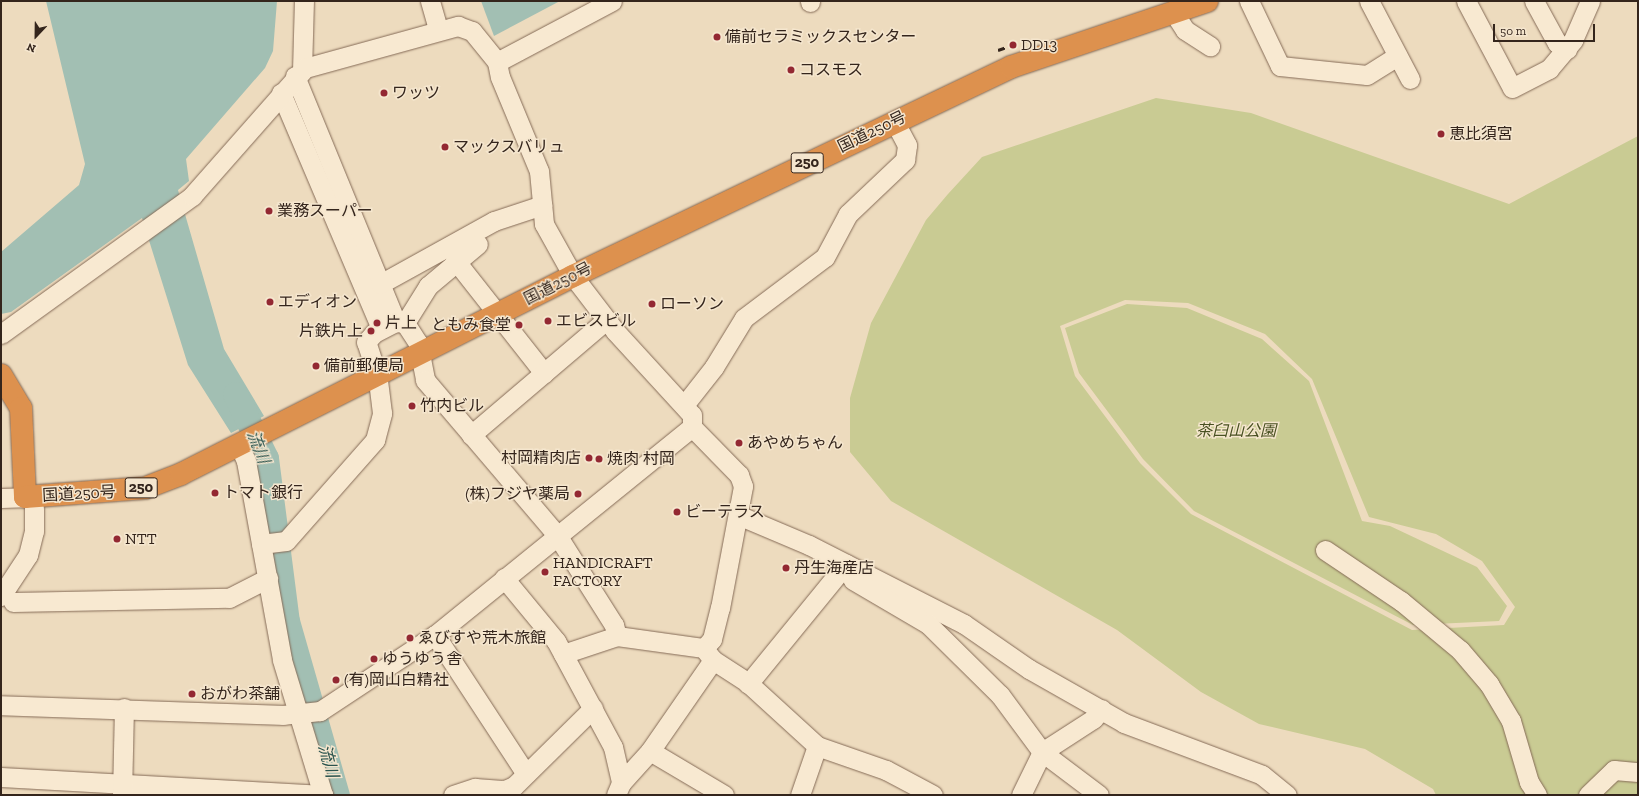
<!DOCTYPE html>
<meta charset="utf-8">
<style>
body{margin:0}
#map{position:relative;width:1639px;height:796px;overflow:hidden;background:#eddbbe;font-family:"Zilla Slab","Noto Sans JP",serif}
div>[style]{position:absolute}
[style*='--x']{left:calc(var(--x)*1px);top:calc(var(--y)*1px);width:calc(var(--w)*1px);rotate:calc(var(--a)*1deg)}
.green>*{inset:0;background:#c9cb93}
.water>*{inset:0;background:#a2bfb3}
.river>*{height:25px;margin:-12.5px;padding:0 12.5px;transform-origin:12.5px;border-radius:12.5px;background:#a2bfb3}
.roads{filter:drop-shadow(0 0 1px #856b57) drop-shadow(0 0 1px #856b57)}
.minor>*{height:19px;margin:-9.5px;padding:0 9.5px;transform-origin:9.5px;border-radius:9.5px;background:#f8e9d1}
.highway>*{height:22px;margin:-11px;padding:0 11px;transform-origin:11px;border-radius:11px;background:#dd914e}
.rail>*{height:3px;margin-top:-1.5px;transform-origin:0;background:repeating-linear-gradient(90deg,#34251c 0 7px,transparent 0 14px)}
.dots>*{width:11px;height:11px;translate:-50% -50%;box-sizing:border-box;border:2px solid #f5e6ce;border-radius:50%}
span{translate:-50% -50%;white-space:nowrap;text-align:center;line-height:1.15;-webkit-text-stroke:3px #f5e6ce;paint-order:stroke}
.shield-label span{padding:1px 3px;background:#f5e6ce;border:1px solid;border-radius:3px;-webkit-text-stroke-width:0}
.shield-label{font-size:15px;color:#34251c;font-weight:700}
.poi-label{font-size:16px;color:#34251c}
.left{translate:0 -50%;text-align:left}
.right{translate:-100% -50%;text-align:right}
.street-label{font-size:16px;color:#34251c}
.park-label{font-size:16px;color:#495122;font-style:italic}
.water-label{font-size:17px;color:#2b544e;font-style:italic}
.frame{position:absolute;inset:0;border:2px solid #34251c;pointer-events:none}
.north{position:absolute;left:16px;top:16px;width:40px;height:40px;-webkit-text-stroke:3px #f5e6ce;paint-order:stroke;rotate:202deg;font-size:11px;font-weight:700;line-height:16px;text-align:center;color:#34251c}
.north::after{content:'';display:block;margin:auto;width:14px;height:18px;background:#34251c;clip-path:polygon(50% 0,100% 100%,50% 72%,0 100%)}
.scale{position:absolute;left:1493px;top:24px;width:102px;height:18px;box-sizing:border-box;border:2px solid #34251c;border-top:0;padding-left:5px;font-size:12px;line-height:14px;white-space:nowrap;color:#34251c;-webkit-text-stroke:3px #f5e6ce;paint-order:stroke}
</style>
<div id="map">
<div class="green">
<i style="clip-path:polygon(evenodd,1156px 98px,1251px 113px,1509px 204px,1638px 136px,1638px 795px,1436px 795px,1433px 789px,1365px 749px,1259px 724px,1201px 692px,1117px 630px,891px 501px,850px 452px,850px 398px,871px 323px,926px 220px,948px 194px,982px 157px,1156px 98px,1125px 300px,1188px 303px,1265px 334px,1312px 379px,1369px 517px,1436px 534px,1482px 561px,1515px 607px,1504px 625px,1412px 630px,1191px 514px,1140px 463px,1075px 376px,1060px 326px,1125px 300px)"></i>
<i style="clip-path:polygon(1127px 304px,1187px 308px,1262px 339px,1309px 381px,1362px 521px,1390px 526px,1477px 567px,1507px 606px,1499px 621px,1413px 625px,1194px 511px,1143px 459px,1079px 373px,1065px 328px)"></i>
</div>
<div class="water">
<i style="clip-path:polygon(46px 1px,277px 1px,273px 51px,265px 68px,186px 159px,189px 181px,178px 190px,224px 349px,264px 416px,231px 433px,188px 365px,142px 218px,11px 312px,1px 314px,1px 252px,79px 185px,85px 164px)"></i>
<i style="clip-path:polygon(481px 1px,560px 1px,494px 36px)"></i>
</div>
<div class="river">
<i style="--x:235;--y:394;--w:71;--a:64.2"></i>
<i style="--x:266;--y:458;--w:164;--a:82.7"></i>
<i style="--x:287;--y:621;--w:181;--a:74"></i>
</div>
<div class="roads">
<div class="minor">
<i style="--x:430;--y:1;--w:29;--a:74"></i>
<i style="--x:810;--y:1;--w:1;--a:90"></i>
<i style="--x:1249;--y:1;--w:72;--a:64.5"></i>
<i style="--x:1280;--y:66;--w:87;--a:5.9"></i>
<i style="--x:1367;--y:75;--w:36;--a:-32"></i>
<i style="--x:1369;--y:1;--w:88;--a:62.3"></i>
<i style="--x:1466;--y:1;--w:98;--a:62.1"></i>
<i style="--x:1512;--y:88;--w:42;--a:-27.2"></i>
<i style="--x:1549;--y:69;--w:38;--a:-50"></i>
<i style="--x:1573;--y:40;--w:43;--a:-66.4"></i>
<i style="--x:1534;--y:1;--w:48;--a:61.3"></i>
<i style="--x:1557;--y:43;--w:12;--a:31"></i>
<i style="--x:1174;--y:13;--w:20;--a:57"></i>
<i style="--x:1185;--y:30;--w:30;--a:33"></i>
<i style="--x:497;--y:62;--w:130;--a:-27.9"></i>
<i style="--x:302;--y:71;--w:70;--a:-88.4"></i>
<i style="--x:295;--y:76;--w:266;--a:67.7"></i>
<i style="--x:281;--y:93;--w:256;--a:67"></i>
<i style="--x:455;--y:260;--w:144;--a:51.8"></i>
<i style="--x:380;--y:284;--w:130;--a:-28.9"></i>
<i style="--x:494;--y:221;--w:51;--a:-18.4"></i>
<i style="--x:405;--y:323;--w:44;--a:-58.1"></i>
<i style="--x:428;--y:286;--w:65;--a:-40"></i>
<i style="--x:1;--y:334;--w:236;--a:-35.8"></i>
<i style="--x:192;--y:196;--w:171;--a:-48.6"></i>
<i style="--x:305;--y:68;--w:159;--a:-15.4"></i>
<i style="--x:458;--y:26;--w:15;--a:20"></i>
<i style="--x:472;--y:31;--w:40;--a:51"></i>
<i style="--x:497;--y:62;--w:15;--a:79"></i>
<i style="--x:500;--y:77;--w:102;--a:67.5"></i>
<i style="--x:539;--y:171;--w:53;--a:84.6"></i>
<i style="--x:544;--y:224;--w:60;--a:60.9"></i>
<i style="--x:573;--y:276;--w:69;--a:52.6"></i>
<i style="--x:615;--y:331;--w:114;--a:47.5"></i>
<i style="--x:692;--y:415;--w:12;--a:90"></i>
<i style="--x:692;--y:427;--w:331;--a:141"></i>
<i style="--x:435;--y:635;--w:138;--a:146.5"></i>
<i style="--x:320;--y:711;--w:37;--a:174"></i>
<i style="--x:283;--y:715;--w:282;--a:-178"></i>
<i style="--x:685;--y:404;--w:47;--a:-51.9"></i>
<i style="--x:714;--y:367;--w:57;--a:-58.5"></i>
<i style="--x:744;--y:318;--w:101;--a:-37"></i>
<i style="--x:825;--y:257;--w:49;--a:-61.9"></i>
<i style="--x:848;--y:214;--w:79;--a:-43.5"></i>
<i style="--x:905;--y:160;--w:15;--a:-82"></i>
<i style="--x:907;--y:145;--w:27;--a:-118"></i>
<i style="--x:471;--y:435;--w:177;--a:-40.4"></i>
<i style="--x:239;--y:445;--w:17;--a:66"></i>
<i style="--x:246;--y:461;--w:202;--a:79.7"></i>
<i style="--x:282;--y:660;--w:141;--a:73.1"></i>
<i style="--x:1;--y:498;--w:24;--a:-2"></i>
<i style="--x:738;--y:515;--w:77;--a:22.9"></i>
<i style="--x:809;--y:545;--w:174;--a:27"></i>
<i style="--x:964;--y:624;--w:79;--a:34.7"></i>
<i style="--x:1029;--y:669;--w:109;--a:29.6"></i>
<i style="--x:1124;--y:723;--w:147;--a:20.6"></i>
<i style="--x:1262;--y:775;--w:32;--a:39"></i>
<i style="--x:261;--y:544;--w:25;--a:-7"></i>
<i style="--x:286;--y:541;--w:135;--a:-48.6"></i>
<i style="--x:375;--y:440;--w:28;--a:-75"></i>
<i style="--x:382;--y:413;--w:38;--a:-97"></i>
<i style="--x:377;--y:375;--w:35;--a:-108"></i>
<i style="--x:366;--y:342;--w:12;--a:-48"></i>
<i style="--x:374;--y:333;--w:25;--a:-27"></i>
<i style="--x:396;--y:322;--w:9;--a:6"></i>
<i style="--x:405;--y:323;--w:24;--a:57"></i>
<i style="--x:418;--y:343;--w:38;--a:79"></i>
<i style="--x:425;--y:380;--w:204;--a:49.6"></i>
<i style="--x:557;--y:535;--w:107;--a:57.7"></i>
<i style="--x:614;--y:625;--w:11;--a:75"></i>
<i style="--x:617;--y:636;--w:88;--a:7.9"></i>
<i style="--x:704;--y:648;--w:12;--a:-48"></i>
<i style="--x:712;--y:639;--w:32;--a:-76"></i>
<i style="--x:720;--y:608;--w:124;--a:-79.3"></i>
<i style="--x:743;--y:486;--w:12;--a:-110"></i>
<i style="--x:739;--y:475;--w:67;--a:-134.4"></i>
<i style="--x:1325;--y:550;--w:92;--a:33.9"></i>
<i style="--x:1401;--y:601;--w:77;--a:39.7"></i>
<i style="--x:1460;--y:650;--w:45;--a:49.5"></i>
<i style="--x:1489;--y:684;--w:43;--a:59.3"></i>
<i style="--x:1511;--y:721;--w:64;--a:73.6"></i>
<i style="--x:1529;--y:782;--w:15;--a:58"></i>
<i style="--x:504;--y:578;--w:82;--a:50.5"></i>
<i style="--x:556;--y:641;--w:120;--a:61.7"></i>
<i style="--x:613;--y:747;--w:37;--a:77"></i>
<i style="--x:621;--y:783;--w:13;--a:113"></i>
<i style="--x:1;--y:596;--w:49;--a:-56.6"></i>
<i style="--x:28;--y:555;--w:25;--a:-76"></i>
<i style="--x:34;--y:531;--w:23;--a:-90"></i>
<i style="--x:13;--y:602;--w:216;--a:-1.1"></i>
<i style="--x:229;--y:598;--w:44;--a:-27.1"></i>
<i style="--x:435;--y:635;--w:166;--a:56.8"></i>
<i style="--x:563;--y:654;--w:57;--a:-18.4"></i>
<i style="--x:713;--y:660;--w:40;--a:32.9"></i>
<i style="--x:747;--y:682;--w:95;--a:42.4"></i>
<i style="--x:817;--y:746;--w:73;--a:19.2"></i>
<i style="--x:886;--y:770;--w:53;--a:28"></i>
<i style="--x:748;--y:684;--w:155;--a:-50.8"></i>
<i style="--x:846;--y:564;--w:17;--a:66"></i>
<i style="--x:853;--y:580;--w:87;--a:30.4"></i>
<i style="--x:928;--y:624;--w:101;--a:44.6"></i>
<i style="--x:1000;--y:695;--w:71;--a:53.6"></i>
<i style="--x:1042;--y:752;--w:71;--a:37"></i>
<i style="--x:650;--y:751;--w:86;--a:30.7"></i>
<i style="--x:1;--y:777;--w:323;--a:3.2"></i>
<i style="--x:621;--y:783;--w:43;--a:-47.8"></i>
<i style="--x:650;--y:751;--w:111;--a:-55.3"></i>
<i style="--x:713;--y:660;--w:11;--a:-128"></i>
<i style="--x:122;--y:795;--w:87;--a:-88.7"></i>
<i style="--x:453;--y:795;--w:23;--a:-18"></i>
<i style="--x:475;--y:788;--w:30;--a:4"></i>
<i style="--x:505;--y:790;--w:10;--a:-24"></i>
<i style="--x:514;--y:786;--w:111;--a:-44.6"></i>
<i style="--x:800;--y:795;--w:52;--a:-70.9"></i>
<i style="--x:1021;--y:795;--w:48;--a:-64"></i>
<i style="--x:1042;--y:752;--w:61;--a:-32.9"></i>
<i style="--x:1093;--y:719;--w:13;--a:-48"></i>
<i style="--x:1588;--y:795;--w:36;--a:-44"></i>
<i style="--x:1614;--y:770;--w:24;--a:5"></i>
</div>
<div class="highway">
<i style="--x:1;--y:375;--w:39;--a:59"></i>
<i style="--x:21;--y:408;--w:89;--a:87.4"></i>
<i style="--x:25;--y:497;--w:120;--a:-4.3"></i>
<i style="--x:145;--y:488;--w:39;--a:-21"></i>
<i style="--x:181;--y:474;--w:439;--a:-26.8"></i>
<i style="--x:573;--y:276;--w:485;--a:-25.5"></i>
<i style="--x:1011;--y:67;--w:207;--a:-18.6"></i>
</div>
</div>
<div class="rail">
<i style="--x:998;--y:50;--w:31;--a:-19"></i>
</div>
<div class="dots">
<i style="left:717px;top:37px;background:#932832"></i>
<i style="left:1013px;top:45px;background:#932832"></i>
<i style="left:791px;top:70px;background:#932832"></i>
<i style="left:384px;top:93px;background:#932832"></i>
<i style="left:1441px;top:134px;background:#932832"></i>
<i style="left:445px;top:147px;background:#932832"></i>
<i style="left:269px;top:211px;background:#932832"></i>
<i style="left:270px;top:302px;background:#932832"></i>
<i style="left:652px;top:304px;background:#932832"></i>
<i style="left:548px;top:321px;background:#932832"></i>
<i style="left:377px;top:323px;background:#932832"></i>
<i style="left:519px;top:325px;background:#932832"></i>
<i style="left:371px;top:331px;background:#932832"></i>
<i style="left:316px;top:366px;background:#932832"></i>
<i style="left:412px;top:406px;background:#932832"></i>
<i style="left:739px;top:443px;background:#932832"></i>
<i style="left:589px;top:458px;background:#932832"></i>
<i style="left:599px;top:459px;background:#932832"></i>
<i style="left:215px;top:493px;background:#932832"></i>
<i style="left:578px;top:494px;background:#932832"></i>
<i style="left:677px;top:512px;background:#932832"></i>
<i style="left:117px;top:539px;background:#932832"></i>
<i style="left:786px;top:568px;background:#932832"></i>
<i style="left:545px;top:572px;background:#932832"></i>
<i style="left:410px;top:638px;background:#932832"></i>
<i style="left:374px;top:659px;background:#932832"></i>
<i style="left:336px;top:680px;background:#932832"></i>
<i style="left:192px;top:694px;background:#932832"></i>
</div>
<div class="shield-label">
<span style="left:807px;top:163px">250</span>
<span style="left:141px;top:488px">250</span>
</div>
<div class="poi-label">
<span class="left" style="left:725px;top:37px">備前セラミックスセンター</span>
<span class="left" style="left:1021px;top:45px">DD13</span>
<span class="left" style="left:799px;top:70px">コスモス</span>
<span class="left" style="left:392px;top:93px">ワッツ</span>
<span class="left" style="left:1449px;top:134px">恵比須宮</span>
<span class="left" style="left:453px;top:147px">マックスバリュ</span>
<span class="left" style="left:277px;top:211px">業務スーパー</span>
<span class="left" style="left:278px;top:302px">エディオン</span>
<span class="left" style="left:660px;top:304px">ローソン</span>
<span class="left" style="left:556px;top:321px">エビスビル</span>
<span class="left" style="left:385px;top:323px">片上</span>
<span class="right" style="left:511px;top:325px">ともみ食堂</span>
<span class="right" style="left:363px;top:331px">片鉄片上</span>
<span class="left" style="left:324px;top:366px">備前郵便局</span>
<span class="left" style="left:420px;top:406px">竹内ビル</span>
<span class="left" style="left:747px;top:443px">あやめちゃん</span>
<span class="right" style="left:581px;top:458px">村岡精肉店</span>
<span class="left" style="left:607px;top:459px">焼肉 村岡</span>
<span class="left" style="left:223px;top:493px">トマト銀行</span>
<span class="right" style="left:570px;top:494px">(株)フジヤ薬局</span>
<span class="left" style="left:685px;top:512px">ビーテラス</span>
<span class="left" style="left:125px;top:539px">NTT</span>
<span class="left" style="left:553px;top:572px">HANDICRAFT<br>FACTORY</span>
<span class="left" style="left:794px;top:568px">丹生海産店</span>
<span class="left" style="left:418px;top:638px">ゑびすや荒木旅館</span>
<span class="left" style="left:382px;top:659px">ゆうゆう舎</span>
<span class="left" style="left:344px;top:680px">(有)岡山白精社</span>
<span class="left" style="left:200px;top:694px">おがわ茶舗</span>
</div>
<div class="street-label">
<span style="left:872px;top:132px;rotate:-26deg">国道250号</span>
<span style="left:558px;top:284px;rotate:-27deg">国道250号</span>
<span style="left:79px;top:494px;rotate:-3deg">国道250号</span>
</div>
<div class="park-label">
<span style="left:1236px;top:431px">茶臼山公園</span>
</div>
<div class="water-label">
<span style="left:258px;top:447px;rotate:69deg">流川</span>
<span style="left:328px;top:761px;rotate:75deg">流川</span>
</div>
<div class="frame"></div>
<div class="north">N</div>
<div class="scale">50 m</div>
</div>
